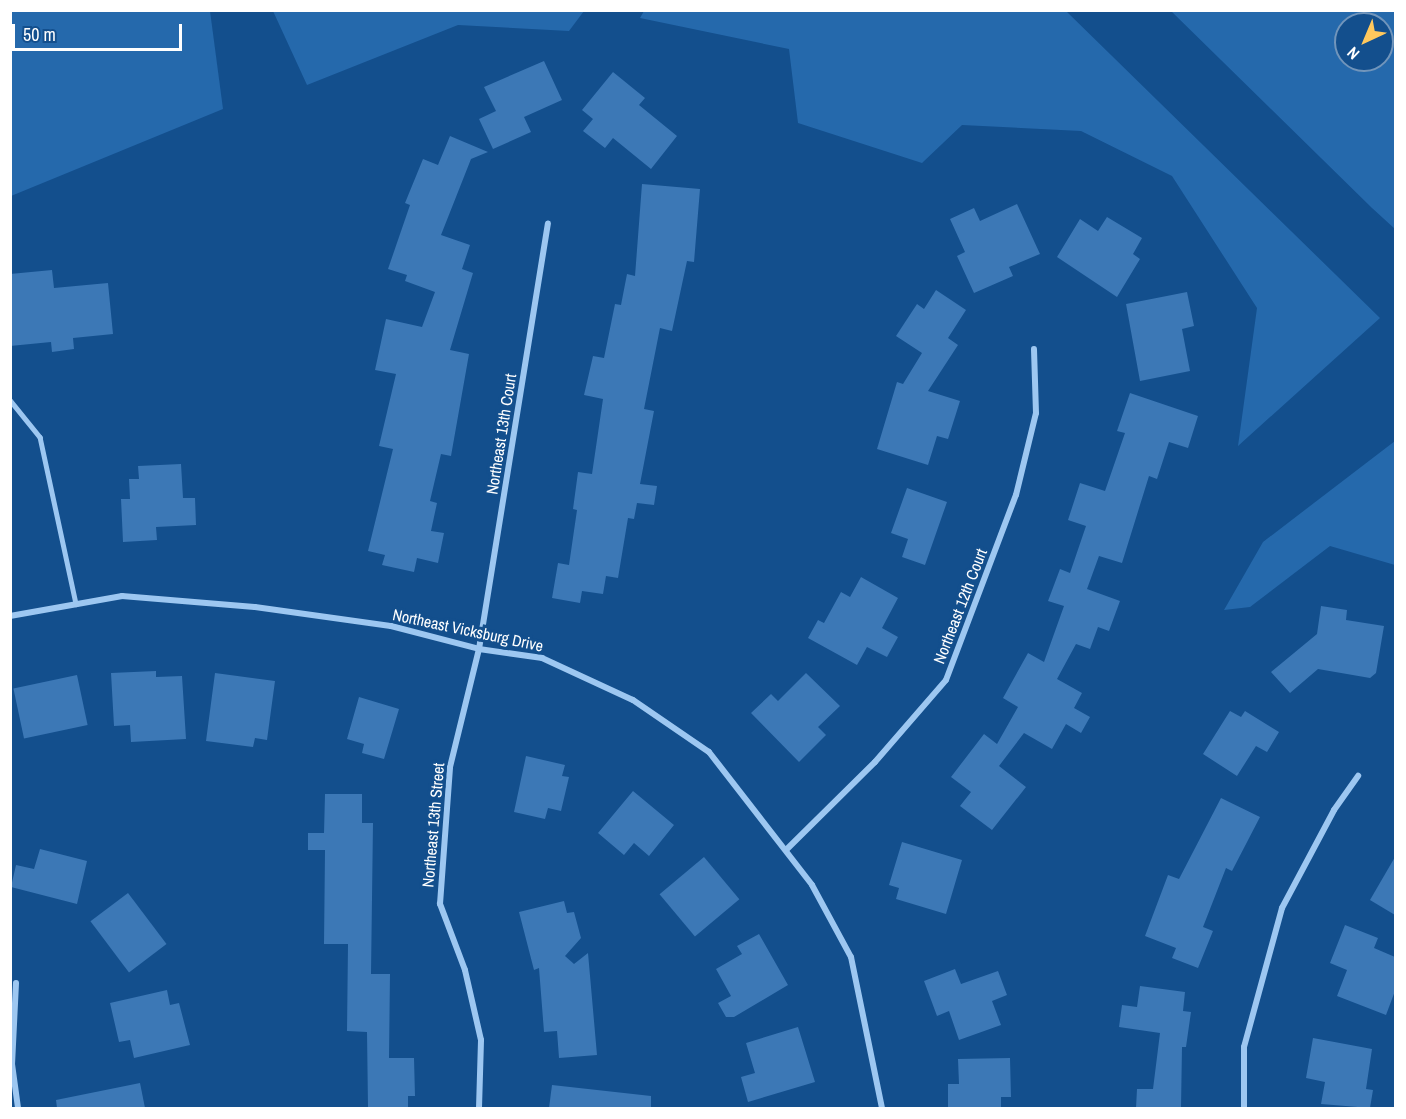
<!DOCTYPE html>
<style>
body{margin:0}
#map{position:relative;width:1406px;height:1119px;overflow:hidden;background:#134f8d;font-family:"Archivo Narrow",sans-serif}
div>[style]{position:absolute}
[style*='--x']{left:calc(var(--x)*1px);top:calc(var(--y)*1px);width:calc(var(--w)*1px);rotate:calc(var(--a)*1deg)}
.green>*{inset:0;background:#2569ac}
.building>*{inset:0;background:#3c78b6;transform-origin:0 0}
.lane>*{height:4.5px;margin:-2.25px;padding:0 2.25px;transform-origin:2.25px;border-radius:2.25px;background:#9dc7f1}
.street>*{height:6px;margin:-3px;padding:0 3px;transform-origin:3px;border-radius:3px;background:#9dc7f1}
span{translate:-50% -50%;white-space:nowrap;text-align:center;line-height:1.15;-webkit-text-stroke:6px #134f8d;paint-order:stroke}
.street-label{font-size:16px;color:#fff}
.frame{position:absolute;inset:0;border:12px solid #fff;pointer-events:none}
.north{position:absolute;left:1334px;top:12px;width:60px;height:60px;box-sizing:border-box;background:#134f8d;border:2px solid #7195bb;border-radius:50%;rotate:224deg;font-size:16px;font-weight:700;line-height:24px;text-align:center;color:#fff}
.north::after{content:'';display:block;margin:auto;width:21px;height:27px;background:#ffc85d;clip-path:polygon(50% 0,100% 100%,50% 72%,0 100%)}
.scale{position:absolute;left:12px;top:24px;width:170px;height:27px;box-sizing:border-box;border:3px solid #fff;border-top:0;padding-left:8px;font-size:18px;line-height:21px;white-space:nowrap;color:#fff;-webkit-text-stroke:4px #134f8d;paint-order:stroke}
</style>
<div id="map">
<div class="green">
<i style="clip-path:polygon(11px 10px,210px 11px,223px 109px,11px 196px)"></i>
<i style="clip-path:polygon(273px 11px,584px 11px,569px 31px,458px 25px,307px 85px)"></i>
<i style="clip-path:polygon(644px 11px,1066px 11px,1380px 318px,1238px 446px,1257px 308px,1172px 176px,1081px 131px,962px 125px,922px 163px,798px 123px,789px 49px,640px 18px)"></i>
<i style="clip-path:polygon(evenodd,1171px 11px,1395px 11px,1395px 229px,1372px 208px,1171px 11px,1346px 24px,1382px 24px,1382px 60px,1346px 60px,1346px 24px)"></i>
<i style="clip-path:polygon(1395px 441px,1395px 565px,1330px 546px,1250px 607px,1224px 610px,1263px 542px)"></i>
</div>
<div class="building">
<i style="clip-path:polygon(544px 61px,562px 100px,524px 117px,531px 132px,493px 149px,479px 119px,496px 111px,484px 87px)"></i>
<i style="clip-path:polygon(613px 72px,645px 98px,639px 105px,677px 136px,651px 169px,613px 138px,605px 148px,583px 131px,593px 119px,582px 110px)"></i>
<i style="clip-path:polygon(450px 136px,488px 152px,471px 159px,441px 235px,470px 245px,462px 269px,473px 273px,450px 350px,469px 354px,451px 456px,441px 454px,430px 501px,437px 503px,431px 531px,444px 533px,438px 563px,417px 558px,414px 572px,382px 565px,385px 555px,368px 551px,393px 449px,379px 446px,396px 374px,375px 370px,386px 319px,422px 327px,435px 292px,405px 281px,407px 275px,388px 269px,410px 205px,405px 203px,423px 159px,438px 165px)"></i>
<i style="clip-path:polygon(642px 184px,700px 189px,694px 262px,687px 261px,672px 331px,660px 328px,644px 409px,654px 411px,640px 484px,657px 486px,654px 505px,637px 503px,634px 519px,628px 518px,618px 578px,606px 576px,603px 594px,582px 591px,580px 603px,552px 598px,558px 563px,569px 565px,577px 510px,573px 509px,578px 472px,592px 474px,603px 399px,584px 395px,593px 356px,604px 358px,615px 304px,621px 305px,627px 274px,635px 276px)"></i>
<i style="clip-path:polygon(1017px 204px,1040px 254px,1009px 267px,1013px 276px,974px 293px,957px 256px,965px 252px,950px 219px,974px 208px,980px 221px)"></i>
<i style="clip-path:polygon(1107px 217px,1142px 238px,1133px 254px,1140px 259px,1117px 297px,1057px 257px,1080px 219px,1098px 231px)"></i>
<i style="clip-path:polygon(52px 270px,54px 288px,108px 283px,113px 334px,73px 338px,74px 349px,52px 352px,51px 342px,10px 346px,10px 274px)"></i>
<i style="clip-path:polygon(936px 290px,966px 310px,948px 338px,958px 345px,928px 391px,960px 401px,948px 439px,937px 436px,928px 465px,877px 449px,897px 382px,903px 384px,922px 353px,896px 336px,917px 304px,924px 309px)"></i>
<i style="clip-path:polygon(1187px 292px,1194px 326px,1182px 329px,1190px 371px,1140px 381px,1126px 304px)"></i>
<i style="clip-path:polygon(1130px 393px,1198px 416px,1188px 448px,1169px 442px,1157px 479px,1149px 476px,1122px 563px,1099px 556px,1087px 589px,1120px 601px,1109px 631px,1098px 627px,1090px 649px,1076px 644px,1057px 679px,1082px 693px,1074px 708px,1090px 717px,1081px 733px,1066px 724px,1052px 749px,1024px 733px,999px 766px,1026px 787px,992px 830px,960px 806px,971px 792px,951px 777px,984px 734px,997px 744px,1018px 707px,1003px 698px,1028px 653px,1044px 662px,1064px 606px,1048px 601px,1060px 569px,1070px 573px,1086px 526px,1068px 520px,1080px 483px,1105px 491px,1125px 433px,1117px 431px)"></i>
<i style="clip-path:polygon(181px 464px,183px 498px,195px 498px,196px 525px,156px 527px,157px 540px,123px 542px,121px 499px,130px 499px,129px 479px,139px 479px,138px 466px)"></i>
<i style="clip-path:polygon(907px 488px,947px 502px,925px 565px,902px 557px,908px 539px,891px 533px)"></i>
<i style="clip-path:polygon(861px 577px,898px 598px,882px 628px,898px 637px,887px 657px,867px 647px,857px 665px,808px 638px,818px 620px,824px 623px,841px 592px,850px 597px)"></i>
<i style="clip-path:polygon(1321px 606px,1347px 610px,1346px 620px,1384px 626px,1376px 673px,1370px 678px,1318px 669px,1290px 693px,1271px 672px,1317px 634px)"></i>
<i style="clip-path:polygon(156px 671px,156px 677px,182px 676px,186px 739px,131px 742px,130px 725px,114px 726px,111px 673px)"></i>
<i style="clip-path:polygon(215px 673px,275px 681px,267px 740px,255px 738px,253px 747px,206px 741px)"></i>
<i style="clip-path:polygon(806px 673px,840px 706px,818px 727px,826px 735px,799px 762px,751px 713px,771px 694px,778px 701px)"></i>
<i style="left:77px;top:675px;width:51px;height:65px;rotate:78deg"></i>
<i style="clip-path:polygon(359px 697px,399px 709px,384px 759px,362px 753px,364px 744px,347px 739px)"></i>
<i style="clip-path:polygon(1230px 711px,1241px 717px,1245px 711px,1279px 732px,1267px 752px,1256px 746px,1237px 776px,1203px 754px)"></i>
<i style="clip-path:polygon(526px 756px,565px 765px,562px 776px,569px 777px,561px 811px,548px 808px,545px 819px,514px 812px)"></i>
<i style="clip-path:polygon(633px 791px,674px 825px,649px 856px,634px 843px,624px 855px,598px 833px)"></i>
<i style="clip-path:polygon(325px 794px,362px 794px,362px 823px,373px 823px,371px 974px,390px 974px,389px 1058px,414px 1058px,415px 1096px,408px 1096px,408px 1108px,368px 1108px,367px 1032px,347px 1031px,348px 944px,324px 944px,325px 850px,308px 850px,308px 833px,324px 833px)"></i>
<i style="clip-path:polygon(1221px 798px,1260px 817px,1232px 871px,1226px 868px,1203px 927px,1213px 931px,1198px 968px,1172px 958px,1176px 948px,1145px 936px,1168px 875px,1179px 879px)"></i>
<i style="clip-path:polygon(902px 842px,962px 860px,946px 914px,896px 899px,899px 888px,889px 885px)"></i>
<i style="clip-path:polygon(40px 849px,87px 861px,77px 904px,11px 887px,16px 865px,34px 869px)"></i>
<i style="left:704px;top:857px;width:55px;height:58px;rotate:50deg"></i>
<i style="clip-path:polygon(1395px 857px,1395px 915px,1370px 900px)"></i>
<i style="left:128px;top:893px;width:64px;height:47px;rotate:53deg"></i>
<i style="clip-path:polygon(564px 901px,567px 913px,574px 912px,581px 938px,565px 956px,574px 964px,588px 953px,597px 1055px,559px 1058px,557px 1031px,544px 1032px,539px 968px,534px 970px,519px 912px)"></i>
<i style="clip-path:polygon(1345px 925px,1378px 938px,1374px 948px,1395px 957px,1395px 991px,1386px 1015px,1337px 996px,1347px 970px,1330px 963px)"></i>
<i style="clip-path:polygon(759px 934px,788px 985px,734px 1017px,726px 1017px,718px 1003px,731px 996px,716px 969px,742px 954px,737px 946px)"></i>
<i style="clip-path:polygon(955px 969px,961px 984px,998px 971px,1007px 995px,992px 1001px,1001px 1025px,959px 1040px,949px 1011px,937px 1016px,924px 981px)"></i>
<i style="clip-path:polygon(1140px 986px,1185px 992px,1183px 1011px,1191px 1012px,1186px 1047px,1182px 1047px,1181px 1108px,1136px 1108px,1137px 1089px,1153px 1089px,1160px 1033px,1119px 1027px,1122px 1005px,1137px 1007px)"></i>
<i style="clip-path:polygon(167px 990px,170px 1005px,179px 1003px,190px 1045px,134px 1058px,130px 1040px,119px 1042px,110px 1003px)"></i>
<i style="clip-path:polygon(798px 1027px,815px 1082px,748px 1102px,741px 1077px,755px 1073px,746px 1043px)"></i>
<i style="clip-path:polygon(1313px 1038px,1372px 1049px,1366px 1089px,1373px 1090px,1370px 1108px,1321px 1104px,1325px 1082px,1306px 1078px)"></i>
<i style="clip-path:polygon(1010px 1058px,1011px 1097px,1001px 1097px,1001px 1108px,948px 1108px,948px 1084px,959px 1084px,958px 1059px)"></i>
<i style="clip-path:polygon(140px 1083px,145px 1108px,57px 1108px,56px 1100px)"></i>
<i style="clip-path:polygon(552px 1085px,651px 1096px,651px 1108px,549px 1108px)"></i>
</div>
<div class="lane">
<i style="--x:10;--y:400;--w:48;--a:51"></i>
<i style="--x:40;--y:437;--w:171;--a:77.8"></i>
</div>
<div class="street">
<i style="--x:10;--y:616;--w:114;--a:-10.1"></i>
<i style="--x:122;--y:596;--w:133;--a:4.7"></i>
<i style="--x:255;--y:607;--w:137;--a:8"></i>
<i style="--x:391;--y:626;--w:91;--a:14.6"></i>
<i style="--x:479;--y:649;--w:64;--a:8.1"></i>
<i style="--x:542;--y:658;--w:100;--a:24.8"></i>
<i style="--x:633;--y:700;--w:92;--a:34.4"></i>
<i style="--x:709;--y:752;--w:168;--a:52.2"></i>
<i style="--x:812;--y:885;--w:82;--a:61.6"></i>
<i style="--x:851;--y:957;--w:154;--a:78.4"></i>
<i style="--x:786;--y:850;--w:125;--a:-44.7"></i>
<i style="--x:875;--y:762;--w:108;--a:-49.1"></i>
<i style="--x:946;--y:680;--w:198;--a:-69.3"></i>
<i style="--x:1016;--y:495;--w:84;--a:-76.3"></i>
<i style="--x:1036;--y:413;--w:64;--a:-91.8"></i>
<i style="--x:16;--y:983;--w:81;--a:92.8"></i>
<i style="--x:12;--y:1064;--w:44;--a:82.2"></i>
<i style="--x:479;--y:1108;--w:68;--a:-88.3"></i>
<i style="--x:481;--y:1040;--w:72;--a:-102.9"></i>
<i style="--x:465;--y:970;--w:71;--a:-110.7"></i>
<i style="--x:440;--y:904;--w:137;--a:-85.8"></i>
<i style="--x:450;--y:767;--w:122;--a:-76.2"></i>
<i style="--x:479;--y:649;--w:431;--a:-80.8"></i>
<i style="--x:1244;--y:1108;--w:61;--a:-90"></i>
<i style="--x:1244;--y:1047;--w:144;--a:-74.7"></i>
<i style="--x:1282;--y:908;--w:111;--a:-62"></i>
<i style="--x:1334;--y:810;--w:42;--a:-54.8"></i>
</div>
<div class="street-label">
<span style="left:501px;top:434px;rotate:-81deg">Northeast 13th Court</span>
<span style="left:960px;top:606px;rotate:-69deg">Northeast 12th Court</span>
<span style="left:468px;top:630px;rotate:12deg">Northeast Vicksburg Drive</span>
<span style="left:433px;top:825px;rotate:-85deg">Northeast 13th Street</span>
</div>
<div class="frame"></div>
<div class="north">N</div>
<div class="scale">50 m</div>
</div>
